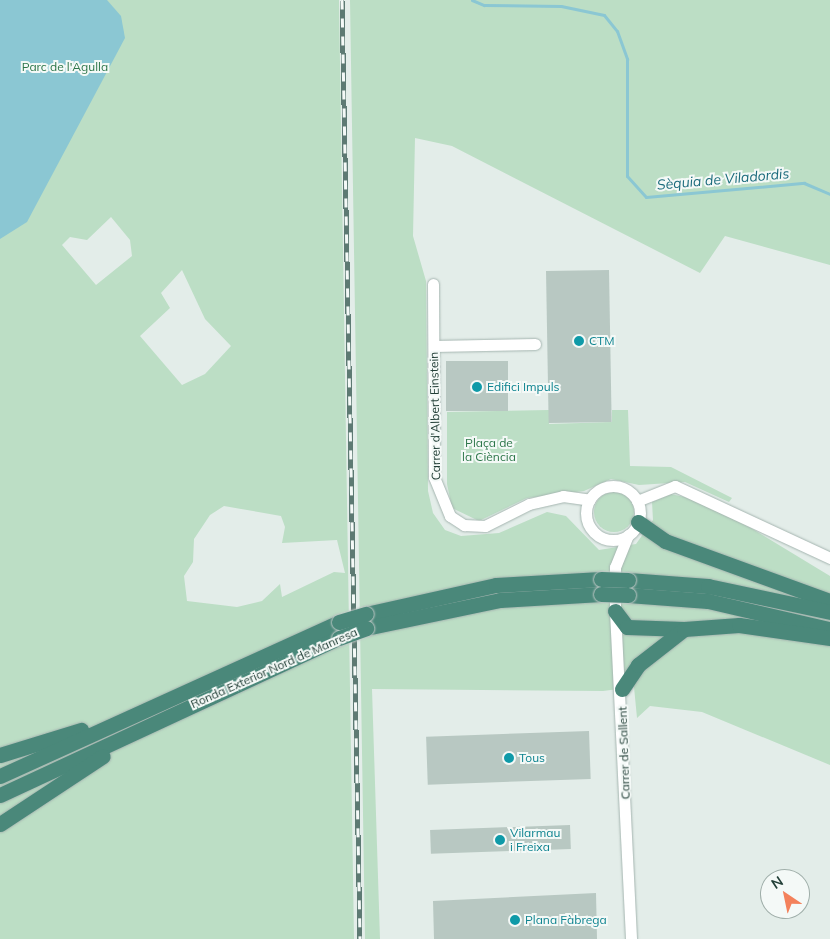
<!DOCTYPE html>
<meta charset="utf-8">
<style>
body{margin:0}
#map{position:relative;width:830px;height:939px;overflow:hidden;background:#e3ede9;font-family:Mulish,sans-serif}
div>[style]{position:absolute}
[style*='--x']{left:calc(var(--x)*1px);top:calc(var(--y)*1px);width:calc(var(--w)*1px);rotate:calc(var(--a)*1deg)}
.green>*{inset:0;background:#bcdec5}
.round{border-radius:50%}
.water>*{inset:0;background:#8bc7d3}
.stream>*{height:3px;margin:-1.5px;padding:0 1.5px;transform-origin:1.5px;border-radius:1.5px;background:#8bc7d3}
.building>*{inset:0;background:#b8c8c2;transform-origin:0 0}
.roads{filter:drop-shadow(0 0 1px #a5b5b0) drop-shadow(0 0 1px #a5b5b0)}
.minor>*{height:11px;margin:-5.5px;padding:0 5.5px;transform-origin:5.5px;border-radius:5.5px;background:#fff}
.minor>.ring{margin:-5.5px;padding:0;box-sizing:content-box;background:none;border:11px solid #fff;border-radius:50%}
.trunk>*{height:15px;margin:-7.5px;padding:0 7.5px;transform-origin:7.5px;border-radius:7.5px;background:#4a887a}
.rail>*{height:5px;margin-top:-2.5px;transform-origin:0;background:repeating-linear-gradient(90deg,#f4f9f7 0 9px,#5d7a73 0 18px);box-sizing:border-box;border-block:1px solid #5d7a73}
.bridges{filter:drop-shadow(0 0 1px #c1c9c7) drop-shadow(0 0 1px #c1c9c7)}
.trunk-bridge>*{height:15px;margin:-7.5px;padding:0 7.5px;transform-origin:7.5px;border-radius:7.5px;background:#4a887a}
.dots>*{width:14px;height:14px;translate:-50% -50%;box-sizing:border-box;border:2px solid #f4f9f7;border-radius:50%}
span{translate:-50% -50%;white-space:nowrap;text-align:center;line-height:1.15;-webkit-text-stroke:4px #f4f9f7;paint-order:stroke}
.park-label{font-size:12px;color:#2c7649}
.culture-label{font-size:12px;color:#0d838f}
.left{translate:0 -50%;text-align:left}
.street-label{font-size:12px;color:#223f37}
.water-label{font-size:14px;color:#1b6b7c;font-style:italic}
.north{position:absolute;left:760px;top:869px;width:50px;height:50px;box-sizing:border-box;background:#f4f9f7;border:1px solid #a0afaa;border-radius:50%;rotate:326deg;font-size:14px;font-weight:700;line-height:20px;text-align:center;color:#223f37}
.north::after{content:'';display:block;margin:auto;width:18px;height:22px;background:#f3815b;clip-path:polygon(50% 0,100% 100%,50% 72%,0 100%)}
</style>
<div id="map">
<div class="green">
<i style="clip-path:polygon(evenodd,0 0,339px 0,354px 939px,0 939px,0 0,111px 217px,130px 240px,132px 256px,96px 285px,62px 245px,70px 237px,87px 240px,111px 217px,0 0,182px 270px,205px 319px,231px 346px,205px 374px,182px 385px,140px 336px,170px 308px,161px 293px,182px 270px,0 0,224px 506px,281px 516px,285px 527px,282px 543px,337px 540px,345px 573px,334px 572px,282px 597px,280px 584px,262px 601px,237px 607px,187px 601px,184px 576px,193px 562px,194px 539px,210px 515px,224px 506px)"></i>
<i style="clip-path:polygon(350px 0,830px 0,830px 265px,725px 236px,700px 273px,452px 146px,415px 138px,413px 236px,426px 281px,428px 491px,433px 513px,445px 530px,461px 536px,499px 533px,547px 512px,566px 516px,599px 550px,636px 544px,653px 520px,652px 502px,671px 494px,693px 499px,751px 528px,830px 576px,830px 765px,702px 712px,650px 706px,637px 718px,634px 687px,603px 691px,372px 689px,380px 939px,365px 939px)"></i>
<i style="clip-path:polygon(549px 410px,549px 424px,612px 422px,612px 410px,628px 410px,630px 466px,671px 467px,732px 498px,729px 502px,685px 482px,639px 485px,611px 479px,584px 491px,527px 498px,479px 521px,452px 508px,447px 484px,447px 412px)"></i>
<i class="round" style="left:594px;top:492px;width:40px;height:40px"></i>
</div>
<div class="water">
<i style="clip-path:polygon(0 0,107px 0,121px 16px,125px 38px,27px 222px,0 239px)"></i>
</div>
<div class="stream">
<i style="--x:472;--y:0;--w:13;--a:23"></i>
<i style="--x:484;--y:5;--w:77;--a:0.7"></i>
<i style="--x:561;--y:6;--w:44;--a:11.8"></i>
<i style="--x:604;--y:15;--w:21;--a:51"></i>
<i style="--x:617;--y:31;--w:30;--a:70"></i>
<i style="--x:627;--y:59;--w:117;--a:90"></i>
<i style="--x:627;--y:176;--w:28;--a:48"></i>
<i style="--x:646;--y:197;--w:159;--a:-5.1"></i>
<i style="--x:804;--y:183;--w:28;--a:23"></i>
</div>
<div class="building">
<i style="left:609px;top:270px;width:152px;height:63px;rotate:89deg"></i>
<i style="left:508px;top:361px;width:50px;height:62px;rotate:90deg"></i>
<i style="left:589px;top:731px;width:48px;height:163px;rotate:88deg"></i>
<i style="left:570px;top:825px;width:24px;height:140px;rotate:88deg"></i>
<i style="clip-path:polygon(596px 893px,597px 939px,434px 939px,433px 901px)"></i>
</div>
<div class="roads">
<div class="minor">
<i style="--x:433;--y:284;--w:193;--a:89.7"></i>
<i style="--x:434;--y:477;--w:42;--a:67.7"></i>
<i style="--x:450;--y:516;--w:17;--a:33"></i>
<i style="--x:464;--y:525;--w:21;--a:3"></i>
<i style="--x:485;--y:526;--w:49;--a:-26.6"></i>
<i style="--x:529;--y:504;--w:35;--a:-13"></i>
<i style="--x:563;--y:496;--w:27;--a:8"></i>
<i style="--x:434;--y:346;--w:101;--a:-1.1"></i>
<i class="ring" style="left:586px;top:486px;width:43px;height:43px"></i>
<i style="--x:637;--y:501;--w:41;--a:-21.5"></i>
<i style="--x:675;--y:486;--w:171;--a:24.9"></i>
<i style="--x:628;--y:535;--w:35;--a:112"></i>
<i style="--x:615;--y:567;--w:44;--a:90"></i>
<i style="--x:615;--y:611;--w:328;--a:87.2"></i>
</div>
<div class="trunk">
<i style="--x:638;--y:522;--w:33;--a:35"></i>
<i style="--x:665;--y:541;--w:176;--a:20"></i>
<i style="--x:628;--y:580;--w:80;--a:4.3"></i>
<i style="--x:708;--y:586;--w:125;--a:12"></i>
<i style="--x:628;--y:595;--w:80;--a:4.3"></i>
<i style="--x:708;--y:601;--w:123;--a:13.1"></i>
<i style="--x:615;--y:611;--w:20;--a:53"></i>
<i style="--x:627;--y:627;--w:57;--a:2"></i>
<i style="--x:366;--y:614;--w:133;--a:-12.6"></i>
<i style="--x:496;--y:585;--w:105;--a:-3.3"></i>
<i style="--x:366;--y:628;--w:137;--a:-11.8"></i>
<i style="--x:500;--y:600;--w:101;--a:-3.4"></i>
<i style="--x:622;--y:689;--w:29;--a:-56"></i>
<i style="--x:638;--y:665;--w:58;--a:-38"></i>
<i style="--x:684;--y:629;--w:55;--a:-4.2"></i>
<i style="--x:739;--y:625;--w:92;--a:8.1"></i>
<i style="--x:0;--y:755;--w:85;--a:-17.2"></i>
<i style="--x:0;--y:776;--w:372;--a:-24.4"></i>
<i style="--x:0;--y:795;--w:374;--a:-24.9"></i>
<i style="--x:0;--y:824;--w:123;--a:-33.4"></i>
</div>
</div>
<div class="rail">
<i style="--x:342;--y:0;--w:939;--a:88.9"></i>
</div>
<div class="bridges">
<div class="trunk-bridge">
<i style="--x:601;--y:579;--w:27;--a:2"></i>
<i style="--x:601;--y:594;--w:27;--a:2"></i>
<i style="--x:339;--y:622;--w:28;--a:-17"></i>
<i style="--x:339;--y:638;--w:29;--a:-20"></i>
</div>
</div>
<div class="dots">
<i style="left:579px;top:341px;background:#0f9aa8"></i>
<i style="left:477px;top:387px;background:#0f9aa8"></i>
<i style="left:509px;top:758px;background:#0f9aa8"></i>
<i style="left:500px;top:840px;background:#0f9aa8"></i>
<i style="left:515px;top:920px;background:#0f9aa8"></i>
</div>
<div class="park-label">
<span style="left:65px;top:67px">Parc de l'Agulla</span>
<span style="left:489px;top:450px">Plaça de<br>la Ciència</span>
</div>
<div class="culture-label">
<span class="left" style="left:589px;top:341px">CTM</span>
<span class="left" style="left:487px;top:387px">Edifici Impuls</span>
<span class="left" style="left:519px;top:758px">Tous</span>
<span class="left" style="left:510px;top:840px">Vilarmau<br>i Freixa</span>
<span class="left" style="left:525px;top:920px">Plana Fàbrega</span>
</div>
<div class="street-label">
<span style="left:435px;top:416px;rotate:-91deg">Carrer d'Albert Einstein</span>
<span style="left:274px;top:668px;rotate:-24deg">Ronda Exterior Nord de Manresa</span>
<span style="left:624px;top:753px;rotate:-92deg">Carrer de Sallent</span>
</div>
<div class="water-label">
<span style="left:723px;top:179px;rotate:-5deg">Sèquia de Viladordis</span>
</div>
<div class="north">N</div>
</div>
